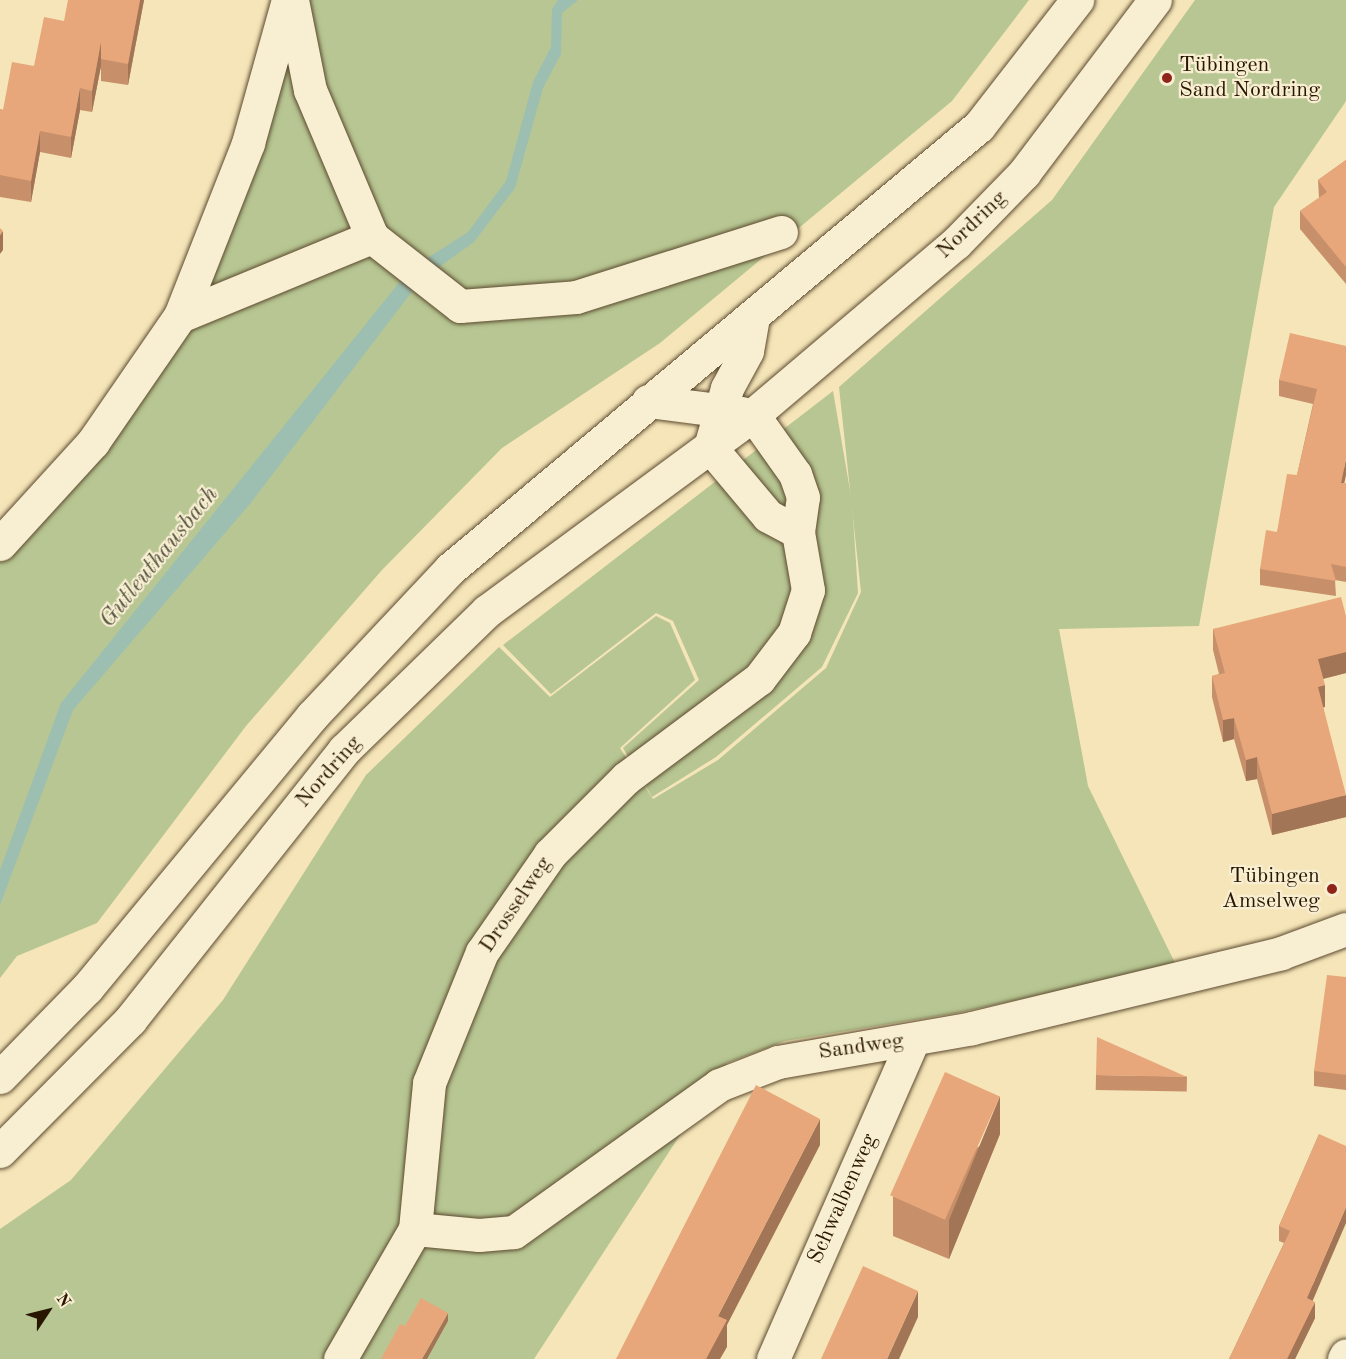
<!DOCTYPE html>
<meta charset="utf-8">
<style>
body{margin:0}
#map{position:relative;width:1346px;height:1359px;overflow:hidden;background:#f5e5b8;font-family:"Old Standard TT",serif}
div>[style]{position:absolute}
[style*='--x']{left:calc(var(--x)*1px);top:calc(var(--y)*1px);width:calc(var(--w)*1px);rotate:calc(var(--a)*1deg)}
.green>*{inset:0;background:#b7c692}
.water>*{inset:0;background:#9cbfb1}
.roads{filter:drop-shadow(0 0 2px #5c4a2f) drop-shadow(0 0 2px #5c4a2f)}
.minor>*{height:33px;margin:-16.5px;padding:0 16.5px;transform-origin:16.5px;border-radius:16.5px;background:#f8eed1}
.wall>*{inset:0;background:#c7906a;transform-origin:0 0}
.shaded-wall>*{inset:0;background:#a27556}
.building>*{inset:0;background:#e7a77b;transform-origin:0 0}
.dots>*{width:16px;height:16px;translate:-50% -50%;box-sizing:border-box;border:3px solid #f8eed1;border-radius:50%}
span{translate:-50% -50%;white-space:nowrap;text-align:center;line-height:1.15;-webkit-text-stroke:4.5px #f8eed1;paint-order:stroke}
.poi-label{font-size:22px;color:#291601}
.left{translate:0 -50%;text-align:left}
.right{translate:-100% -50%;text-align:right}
.street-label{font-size:22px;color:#291601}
.water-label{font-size:24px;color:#51513f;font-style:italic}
.north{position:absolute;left:18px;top:1281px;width:60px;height:60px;-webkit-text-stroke:4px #f8eed1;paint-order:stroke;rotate:55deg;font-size:16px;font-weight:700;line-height:24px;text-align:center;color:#291601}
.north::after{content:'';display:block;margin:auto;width:21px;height:27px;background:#291601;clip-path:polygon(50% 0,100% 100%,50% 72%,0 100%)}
</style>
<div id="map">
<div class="green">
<i style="clip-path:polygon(288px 0,1029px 0,952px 101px,660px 343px,502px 448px,382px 570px,246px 726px,97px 923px,17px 956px,0 978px,0 544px,180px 316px)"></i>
<i style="clip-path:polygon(1195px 0,1346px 0,1346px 101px,1274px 207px,1199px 626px,1059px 629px,1088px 786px,1176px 965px,957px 1013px,785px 1041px,727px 1063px,534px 1359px,0 1359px,0 1229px,71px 1180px,223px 1000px,366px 775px,499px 647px,550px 697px,656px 616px,670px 623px,695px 680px,620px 748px,653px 799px,718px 760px,826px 668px,861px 592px,839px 387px,1052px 200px)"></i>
<i style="clip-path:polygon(833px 391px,852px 502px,858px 593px,822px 667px,716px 757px,652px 797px,623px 748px,699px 680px,673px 621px,656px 613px,551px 694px,503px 645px)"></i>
</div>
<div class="water">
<i style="clip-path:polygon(558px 0,578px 0,562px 13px,561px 54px,543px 88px,515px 188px,474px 242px,435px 270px,426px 259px,468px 232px,506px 181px,533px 82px,551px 47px,552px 9px)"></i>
<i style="clip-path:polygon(402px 279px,414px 289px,249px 505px,73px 710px,0 905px,0 870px,61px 703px)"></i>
</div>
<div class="roads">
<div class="minor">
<i style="--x:292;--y:0;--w:92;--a:78.7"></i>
<i style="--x:310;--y:90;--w:160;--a:67.1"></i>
<i style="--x:372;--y:237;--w:112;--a:38.1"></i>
<i style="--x:460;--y:306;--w:116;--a:-4.4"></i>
<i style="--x:576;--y:297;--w:215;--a:-17.6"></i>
<i style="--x:180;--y:316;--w:208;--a:-22.4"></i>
<i style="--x:648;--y:401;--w:95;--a:7.3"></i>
<i style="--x:710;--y:447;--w:61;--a:-73.9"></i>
<i style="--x:727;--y:388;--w:42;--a:-61.6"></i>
<i style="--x:747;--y:351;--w:36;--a:-80"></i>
<i style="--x:710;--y:447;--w:90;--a:50"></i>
<i style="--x:768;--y:516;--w:34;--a:28"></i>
<i style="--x:0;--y:544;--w:138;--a:-47.6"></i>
<i style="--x:93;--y:442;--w:153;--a:-55.4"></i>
<i style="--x:180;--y:316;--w:186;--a:-68.5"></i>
<i style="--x:248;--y:143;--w:148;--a:-74.4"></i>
<i style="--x:0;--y:1077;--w:124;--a:-45.7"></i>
<i style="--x:87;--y:988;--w:353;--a:-50.4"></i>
<i style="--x:312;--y:716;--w:202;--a:-46.8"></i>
<i style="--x:450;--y:569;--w:690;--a:-39.94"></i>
<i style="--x:979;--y:126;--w:160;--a:-52.1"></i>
<i style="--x:0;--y:1151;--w:185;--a:-45.2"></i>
<i style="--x:130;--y:1020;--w:345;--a:-51.6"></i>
<i style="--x:344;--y:750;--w:199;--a:-44.2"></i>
<i style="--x:487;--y:611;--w:330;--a:-36.4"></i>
<i style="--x:753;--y:415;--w:266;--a:-40.3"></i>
<i style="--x:956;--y:243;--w:98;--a:-45.8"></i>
<i style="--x:1024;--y:173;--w:217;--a:-52.9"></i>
<i style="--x:415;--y:1229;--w:64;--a:5.4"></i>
<i style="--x:479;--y:1235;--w:35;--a:-5"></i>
<i style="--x:514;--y:1232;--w:252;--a:-35.6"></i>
<i style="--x:719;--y:1085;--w:63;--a:-21.3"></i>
<i style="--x:778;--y:1062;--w:197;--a:-9.9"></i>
<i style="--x:972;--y:1028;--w:318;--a:-13.6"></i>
<i style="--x:1281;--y:953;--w:69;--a:-20.3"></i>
<i style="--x:340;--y:1359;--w:150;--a:-60"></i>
<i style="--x:415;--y:1229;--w:147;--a:-84.5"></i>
<i style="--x:429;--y:1083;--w:141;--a:-68"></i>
<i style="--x:482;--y:952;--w:119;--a:-55.2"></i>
<i style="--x:550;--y:854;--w:107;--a:-45"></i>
<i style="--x:626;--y:778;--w:166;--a:-36.7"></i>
<i style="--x:759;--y:679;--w:58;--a:-52.7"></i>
<i style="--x:794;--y:633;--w:45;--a:-72"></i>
<i style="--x:808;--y:590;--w:59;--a:-99.8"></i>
<i style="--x:798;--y:532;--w:35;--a:-82"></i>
<i style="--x:803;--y:497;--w:24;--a:-109"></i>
<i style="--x:795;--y:474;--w:72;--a:-125.4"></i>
<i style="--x:773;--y:1359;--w:348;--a:-66.3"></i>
<i style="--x:1344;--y:1359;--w:4;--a:-63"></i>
</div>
</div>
<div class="wall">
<i style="clip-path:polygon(144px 0,128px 85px,101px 81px,101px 66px,92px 112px,80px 110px,71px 158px,40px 152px,31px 202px,0 197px,0 109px,3px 110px,34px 66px,64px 21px)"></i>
<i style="clip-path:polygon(1346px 160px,1346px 284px,1300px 229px,1300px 211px,1319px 198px,1318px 180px)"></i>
<i style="clip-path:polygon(1346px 346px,1344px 483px,1346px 483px,1346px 582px,1335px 580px,1336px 596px,1260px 585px,1260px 569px,1277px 532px,1297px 475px,1313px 404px,1279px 396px,1279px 380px)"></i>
<i style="clip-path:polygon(1346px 616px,1346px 673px,1323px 679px,1325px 707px,1323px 707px,1346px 817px,1272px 835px,1257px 779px,1246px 781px,1234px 739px,1223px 742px,1212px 697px,1212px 676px,1219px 674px,1213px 650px,1213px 629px)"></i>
<i style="clip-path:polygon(1346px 977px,1346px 1090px,1314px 1086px,1314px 1071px)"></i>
<i style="left:1096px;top:1075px;width:91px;height:15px;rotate:1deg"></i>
<i style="clip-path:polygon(1000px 1134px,949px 1259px,893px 1236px,893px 1197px)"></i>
<i style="clip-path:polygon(1319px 1134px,1312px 1301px,1315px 1318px,1295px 1359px,1229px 1359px,1284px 1243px,1279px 1241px,1279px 1226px)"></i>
</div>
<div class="shaded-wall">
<i style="clip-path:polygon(140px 0,144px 0,128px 85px,128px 64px)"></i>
<i style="clip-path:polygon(101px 42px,101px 66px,92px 112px,92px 91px)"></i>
<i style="clip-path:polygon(80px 88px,80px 110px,71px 158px,71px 137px)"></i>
<i style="clip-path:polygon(40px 131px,40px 152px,31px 202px,31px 181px)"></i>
<i style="clip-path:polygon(3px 231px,3px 250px,0 254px,0 235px)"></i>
<i style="clip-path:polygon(1346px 459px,1346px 475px,1341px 498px,1341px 483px)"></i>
<i style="clip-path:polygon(1346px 652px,1346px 673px,1318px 680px,1318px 659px)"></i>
<i style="clip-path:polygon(1325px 685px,1325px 707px,1318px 709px,1318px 687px)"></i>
<i style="clip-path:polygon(1234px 718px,1234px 739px,1223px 742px,1223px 720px)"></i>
<i style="clip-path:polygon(1257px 757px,1257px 779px,1246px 781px,1246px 760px)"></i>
<i style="clip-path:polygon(1346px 795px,1346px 817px,1272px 835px,1272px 814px)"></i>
<i style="clip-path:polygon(1000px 1096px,1000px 1134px,949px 1259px,949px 1220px)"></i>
<i style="clip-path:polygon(820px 1119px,820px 1145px,727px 1325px,727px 1347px,720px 1359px,706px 1359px,718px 1316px)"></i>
<i style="clip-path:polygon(1346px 1207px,1346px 1223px,1307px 1314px,1307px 1298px)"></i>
<i style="clip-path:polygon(918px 1291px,918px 1317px,899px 1359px,887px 1359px)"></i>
<i style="clip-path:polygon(1315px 1302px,1315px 1318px,1295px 1359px,1287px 1359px)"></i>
<i style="clip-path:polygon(448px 1313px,448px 1321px,427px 1359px,422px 1359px)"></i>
</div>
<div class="building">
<i style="clip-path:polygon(68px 0,140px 0,128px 64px,101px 59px,101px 42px,92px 91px,80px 88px,71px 137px,40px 131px,31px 181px,0 175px,0 109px,3px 110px,12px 62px,34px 66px,44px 17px,64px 21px)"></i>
<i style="clip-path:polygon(1346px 160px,1346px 267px,1300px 211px,1327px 192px,1318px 180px)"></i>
<i style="clip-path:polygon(0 228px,3px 231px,0 235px)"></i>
<i style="clip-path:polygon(1290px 333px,1346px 346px,1346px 459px,1341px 483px,1346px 483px,1346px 567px,1331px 564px,1336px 581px,1260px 569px,1266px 530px,1277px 532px,1287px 474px,1297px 475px,1317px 389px,1279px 380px)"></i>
<i style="clip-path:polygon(1341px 597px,1346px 616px,1346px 652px,1318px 659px,1325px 685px,1318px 687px,1346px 795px,1272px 814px,1257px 757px,1246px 760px,1234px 718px,1223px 720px,1212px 676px,1225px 673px,1213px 629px)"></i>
<i style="clip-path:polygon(1327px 975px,1346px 977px,1346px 1075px,1314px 1071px)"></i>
<i style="clip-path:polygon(1097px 1037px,1187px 1077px,1096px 1075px)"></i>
<i style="left:945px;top:1072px;width:60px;height:135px;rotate:24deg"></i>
<i style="clip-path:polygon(756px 1085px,820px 1119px,718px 1316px,727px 1320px,706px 1359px,616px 1359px)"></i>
<i style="clip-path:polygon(1319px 1134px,1346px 1146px,1346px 1207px,1307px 1298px,1315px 1302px,1287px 1359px,1229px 1359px,1290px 1231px,1279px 1226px)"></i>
<i style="clip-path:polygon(863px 1266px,918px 1291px,887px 1359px,821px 1359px)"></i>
<i style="clip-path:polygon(421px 1298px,448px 1313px,422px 1359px,381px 1359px,400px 1324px,405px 1326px)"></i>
</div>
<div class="dots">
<i style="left:1167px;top:78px;background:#8f2418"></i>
<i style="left:1332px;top:889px;background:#8f2418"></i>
</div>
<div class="poi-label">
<span class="left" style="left:1179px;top:78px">Tübingen<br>Sand Nordring</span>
<span class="right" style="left:1320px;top:889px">Tübingen<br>Amselweg</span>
</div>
<div class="street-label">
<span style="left:972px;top:225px;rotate:-44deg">Nordring</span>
<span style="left:329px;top:772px;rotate:-49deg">Nordring</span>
<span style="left:516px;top:905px;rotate:-56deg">Drosselweg</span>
<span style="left:861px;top:1047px;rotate:-8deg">Sandweg</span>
<span style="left:843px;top:1199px;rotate:-66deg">Schwalbenweg</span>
</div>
<div class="water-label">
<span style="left:160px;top:558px;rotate:-51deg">Gutleuthausbach</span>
</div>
<div class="north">N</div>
</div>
